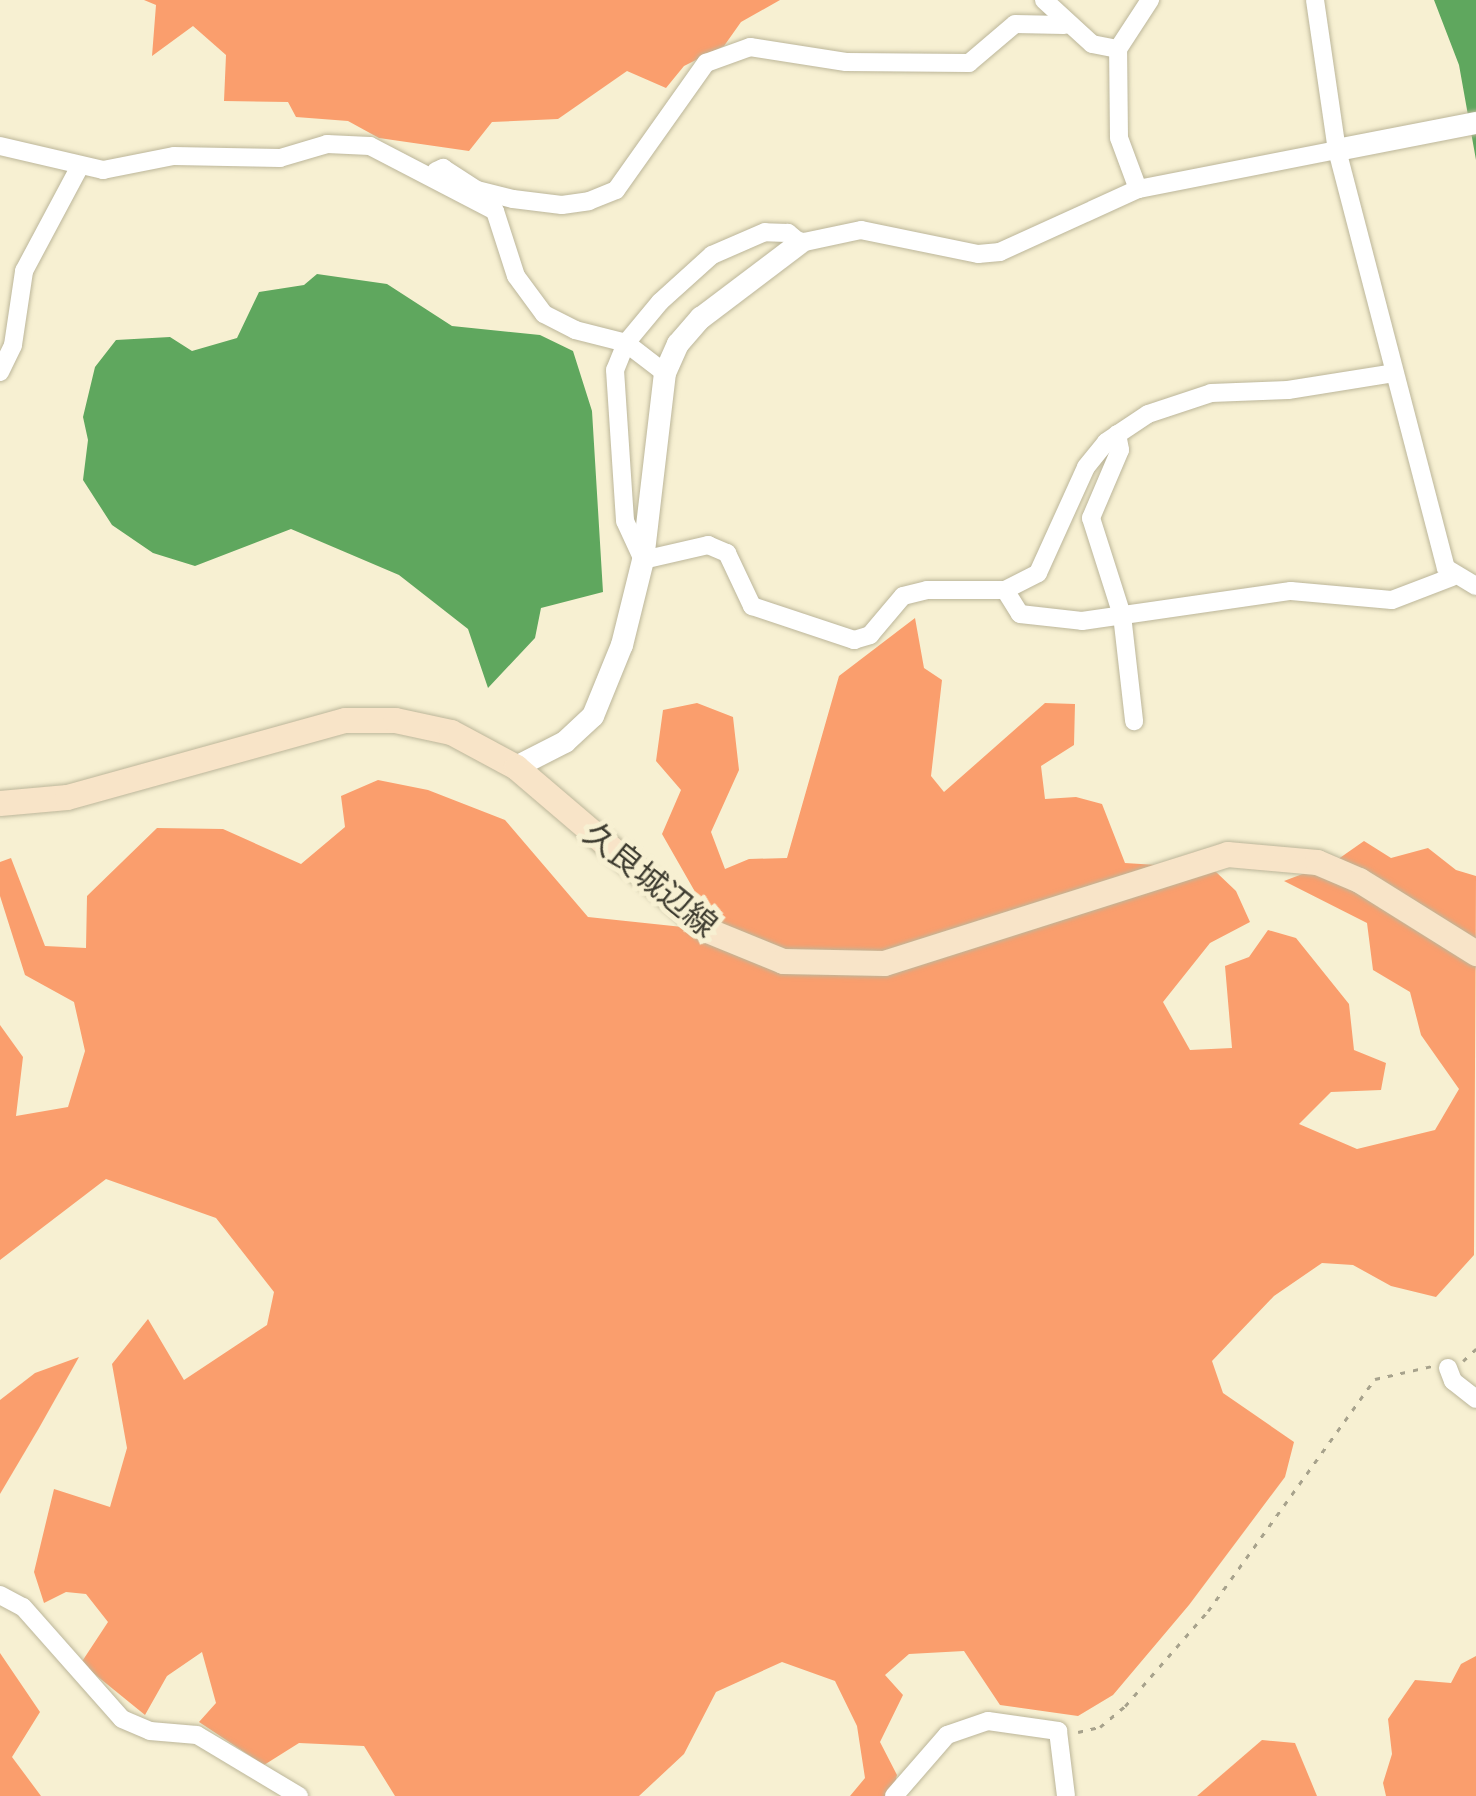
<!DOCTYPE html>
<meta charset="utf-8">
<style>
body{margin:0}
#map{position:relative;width:1476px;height:1796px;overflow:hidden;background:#f7f0d2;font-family:Quicksand,"Noto Sans JP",sans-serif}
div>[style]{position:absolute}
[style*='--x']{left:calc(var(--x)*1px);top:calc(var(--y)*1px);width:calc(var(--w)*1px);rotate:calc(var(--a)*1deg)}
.forest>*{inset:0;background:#fa9e6d}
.water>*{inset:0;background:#5fa75e}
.path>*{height:2.5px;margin-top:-1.25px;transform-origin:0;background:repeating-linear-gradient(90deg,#a7a28c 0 5px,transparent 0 13px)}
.roads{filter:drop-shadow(0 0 2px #bcb69a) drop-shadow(0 0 2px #bcb69a)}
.minor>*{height:18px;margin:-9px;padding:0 9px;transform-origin:9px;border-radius:9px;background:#fff}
.tertiary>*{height:22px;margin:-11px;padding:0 11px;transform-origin:11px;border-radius:11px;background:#fff}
.secondary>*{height:25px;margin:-12.5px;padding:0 12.5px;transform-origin:12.5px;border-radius:12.5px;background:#f8e4c8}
span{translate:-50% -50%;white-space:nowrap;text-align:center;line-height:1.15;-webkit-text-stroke:10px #f7f0d2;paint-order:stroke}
.street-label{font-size:32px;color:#3e3c30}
</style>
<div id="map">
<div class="forest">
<i style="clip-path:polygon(144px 0,780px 0,741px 22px,724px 46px,684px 66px,666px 88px,627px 71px,558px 119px,492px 122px,469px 151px,379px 138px,348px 121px,296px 117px,288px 102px,224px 101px,226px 55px,193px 26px,152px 56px,156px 5px)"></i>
<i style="clip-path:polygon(915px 618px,924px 668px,942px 680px,931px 776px,944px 792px,1045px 703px,1075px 704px,1074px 745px,1041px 766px,1045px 799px,1076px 797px,1102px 804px,1125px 863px,1156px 865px,1195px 852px,1236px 891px,1250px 922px,1210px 943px,1163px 1002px,1190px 1050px,1232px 1048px,1225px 966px,1249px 957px,1268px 930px,1296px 938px,1349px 1004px,1354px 1050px,1386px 1063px,1381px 1090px,1331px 1092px,1299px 1124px,1357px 1149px,1435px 1130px,1459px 1089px,1421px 1035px,1410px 992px,1373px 970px,1367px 923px,1284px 881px,1334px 862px,1364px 841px,1391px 858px,1428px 848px,1456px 870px,1476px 876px,1474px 1255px,1436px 1297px,1391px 1286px,1353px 1265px,1322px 1263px,1274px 1296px,1212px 1361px,1223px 1393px,1294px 1442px,1285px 1477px,1189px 1605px,1113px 1695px,1078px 1716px,1000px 1705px,964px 1651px,909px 1654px,885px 1675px,903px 1695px,880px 1742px,897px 1775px,892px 1796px,850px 1796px,865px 1778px,857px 1726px,835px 1681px,782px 1662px,716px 1692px,684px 1754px,639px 1796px,395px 1796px,364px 1746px,299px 1743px,264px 1765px,199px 1722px,216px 1703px,202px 1652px,167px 1676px,145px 1715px,81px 1663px,108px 1622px,86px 1594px,66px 1592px,44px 1603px,34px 1572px,54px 1489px,110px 1507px,127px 1448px,112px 1364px,148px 1319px,184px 1380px,267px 1325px,274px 1292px,216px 1218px,106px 1179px,0 1260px,0 1025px,23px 1057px,16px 1116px,68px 1107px,85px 1051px,74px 1002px,25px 975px,0 896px,0 862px,11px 858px,45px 946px,86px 948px,87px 896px,157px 828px,223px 829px,301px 864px,345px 827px,341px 796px,378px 780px,428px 790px,505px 820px,588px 917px,692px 928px,694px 890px,662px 834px,681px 790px,656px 761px,663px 710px,697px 703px,733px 717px,739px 770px,711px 832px,725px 869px,749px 859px,787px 858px,839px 676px)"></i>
<i style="clip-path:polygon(79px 1357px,39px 1428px,0 1494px,0 1400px,35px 1373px)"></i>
<i style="clip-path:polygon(0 1653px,40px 1712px,12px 1757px,41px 1796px,0 1796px)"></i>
<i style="clip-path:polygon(1476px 1656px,1476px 1796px,1386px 1796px,1383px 1783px,1392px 1754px,1388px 1719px,1415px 1680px,1451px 1683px,1461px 1664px)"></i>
<i style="clip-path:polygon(1262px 1740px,1295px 1743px,1317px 1796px,1197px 1796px)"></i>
</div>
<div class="water">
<i style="clip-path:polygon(1434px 0,1476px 0,1476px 160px,1459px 65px)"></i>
<i style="clip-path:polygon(317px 274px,387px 284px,452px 326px,540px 335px,573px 351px,592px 411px,603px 592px,541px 608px,535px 638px,488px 688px,468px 629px,399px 575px,291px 529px,195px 566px,153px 553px,112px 525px,83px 480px,88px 440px,83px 417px,95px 367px,116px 340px,170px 337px,192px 351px,237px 338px,259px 292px,304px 285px)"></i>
</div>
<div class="path">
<i style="--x:1463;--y:1361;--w:18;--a:-43"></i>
<i style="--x:1078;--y:1732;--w:23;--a:-13"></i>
<i style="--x:1100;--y:1727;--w:33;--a:-40"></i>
<i style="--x:1125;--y:1706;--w:126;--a:-48.9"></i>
<i style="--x:1208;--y:1611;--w:286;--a:-54.3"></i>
<i style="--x:1375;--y:1379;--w:58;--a:-12.8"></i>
</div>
<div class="roads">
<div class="minor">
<i style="--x:1044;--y:0;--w:65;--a:42.5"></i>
<i style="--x:1092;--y:44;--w:26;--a:11"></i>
<i style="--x:1315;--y:0;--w:152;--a:81.7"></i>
<i style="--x:1337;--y:150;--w:432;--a:75.4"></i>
<i style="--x:1446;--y:568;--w:35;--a:31"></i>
<i style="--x:0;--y:146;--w:106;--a:13.1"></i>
<i style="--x:103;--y:170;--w:72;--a:-11.2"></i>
<i style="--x:174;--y:156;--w:106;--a:1.1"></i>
<i style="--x:280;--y:158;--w:49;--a:-16.6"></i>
<i style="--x:327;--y:144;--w:43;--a:2.7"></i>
<i style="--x:370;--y:146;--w:141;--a:27.5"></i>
<i style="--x:495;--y:211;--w:68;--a:72.1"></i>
<i style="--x:516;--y:276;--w:47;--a:53.6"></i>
<i style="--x:544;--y:314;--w:35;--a:27"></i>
<i style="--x:575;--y:330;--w:53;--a:14.3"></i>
<i style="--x:626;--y:343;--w:49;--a:37.6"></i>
<i style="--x:1337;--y:150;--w:203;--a:168.9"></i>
<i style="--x:1138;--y:189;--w:152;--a:155.5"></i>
<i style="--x:1000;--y:252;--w:22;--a:175"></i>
<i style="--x:978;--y:254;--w:119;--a:-168.4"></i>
<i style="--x:861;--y:230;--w:62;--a:168"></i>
<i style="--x:800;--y:243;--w:16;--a:-140"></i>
<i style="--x:788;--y:233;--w:23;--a:-178"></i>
<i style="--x:765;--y:232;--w:58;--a:156.5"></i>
<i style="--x:712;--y:255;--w:70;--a:137.9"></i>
<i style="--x:660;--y:302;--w:53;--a:129.7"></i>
<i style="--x:626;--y:343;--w:29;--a:112"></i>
<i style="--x:615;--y:370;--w:151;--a:86.2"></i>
<i style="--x:625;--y:521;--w:43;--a:65.2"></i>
<i style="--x:643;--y:560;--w:67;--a:-13"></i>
<i style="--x:708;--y:545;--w:21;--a:23"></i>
<i style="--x:727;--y:553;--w:59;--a:64.7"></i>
<i style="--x:752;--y:606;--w:108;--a:18.4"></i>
<i style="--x:854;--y:640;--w:17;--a:-17"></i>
<i style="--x:870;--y:635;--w:51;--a:-49.8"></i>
<i style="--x:903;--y:596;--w:25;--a:-14"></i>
<i style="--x:927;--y:590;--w:78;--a:0"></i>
<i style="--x:1005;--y:590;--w:37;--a:-27"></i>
<i style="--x:1038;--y:573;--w:116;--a:-65.6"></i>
<i style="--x:1086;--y:467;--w:32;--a:-51"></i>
<i style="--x:1106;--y:442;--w:50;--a:-33.7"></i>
<i style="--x:1148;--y:414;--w:66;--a:-18.4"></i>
<i style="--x:1211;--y:393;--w:77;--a:-2.2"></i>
<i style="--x:1288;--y:390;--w:107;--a:-9.1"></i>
<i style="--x:436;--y:171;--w:8;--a:-23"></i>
<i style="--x:443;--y:168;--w:40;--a:32.9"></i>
<i style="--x:477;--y:190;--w:37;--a:14"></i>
<i style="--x:513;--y:199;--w:49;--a:7"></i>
<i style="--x:562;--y:205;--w:27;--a:-8"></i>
<i style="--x:589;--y:201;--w:29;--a:-22"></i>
<i style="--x:616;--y:190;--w:156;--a:-54.7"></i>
<i style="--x:706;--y:63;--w:47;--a:-20"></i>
<i style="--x:750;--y:47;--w:97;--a:8.9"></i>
<i style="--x:846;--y:62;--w:123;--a:0.5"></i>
<i style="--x:969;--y:63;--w:60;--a:-40.3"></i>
<i style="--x:1015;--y:24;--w:49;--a:1.2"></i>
<i style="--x:1138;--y:189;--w:54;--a:-110.4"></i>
<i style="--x:1119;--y:138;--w:89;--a:-90.6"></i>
<i style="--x:1118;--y:49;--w:59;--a:-56.9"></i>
<i style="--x:0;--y:372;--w:30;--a:-64"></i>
<i style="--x:13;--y:345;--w:75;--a:-81.5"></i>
<i style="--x:24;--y:271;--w:117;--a:-61.9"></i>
<i style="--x:1117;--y:434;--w:16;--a:79"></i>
<i style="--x:1120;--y:450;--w:74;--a:113.1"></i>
<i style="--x:1091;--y:518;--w:102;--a:72.3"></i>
<i style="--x:1122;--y:615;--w:107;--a:83.5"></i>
<i style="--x:1005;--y:590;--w:28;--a:58"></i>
<i style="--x:1020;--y:614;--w:62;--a:6.4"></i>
<i style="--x:1082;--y:621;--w:211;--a:-8.2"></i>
<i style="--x:1291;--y:591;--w:101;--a:5.1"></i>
<i style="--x:1392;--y:600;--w:64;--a:-21"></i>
<i style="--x:1448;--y:1368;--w:14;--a:69"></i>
<i style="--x:1453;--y:1381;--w:29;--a:38"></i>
<i style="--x:0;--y:1595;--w:26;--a:28"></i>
<i style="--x:23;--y:1607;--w:149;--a:48.5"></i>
<i style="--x:122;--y:1719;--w:30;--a:23"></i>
<i style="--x:150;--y:1731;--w:47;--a:4.9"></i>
<i style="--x:197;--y:1735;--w:119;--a:30.9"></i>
<i style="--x:894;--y:1796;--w:81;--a:-49"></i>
<i style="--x:947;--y:1735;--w:43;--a:-18.9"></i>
<i style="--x:988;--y:1721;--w:71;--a:8.1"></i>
<i style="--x:1058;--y:1731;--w:65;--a:83"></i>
</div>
<div class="tertiary">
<i style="--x:1337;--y:150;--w:142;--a:-11"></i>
<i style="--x:516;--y:767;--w:55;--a:-27"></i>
<i style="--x:565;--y:742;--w:38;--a:-43"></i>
<i style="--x:593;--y:716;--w:77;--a:-67.8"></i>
<i style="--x:622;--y:645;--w:88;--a:-76.1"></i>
<i style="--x:643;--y:560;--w:188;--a:-83.3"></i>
<i style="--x:665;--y:373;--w:32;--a:-66"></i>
<i style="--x:678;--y:344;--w:35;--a:-49"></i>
<i style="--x:701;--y:318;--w:124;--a:-37.1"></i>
</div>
<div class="secondary">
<i style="--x:0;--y:803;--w:67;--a:-5.1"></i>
<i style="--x:67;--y:797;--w:288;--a:-15.5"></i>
<i style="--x:345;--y:720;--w:50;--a:0"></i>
<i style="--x:395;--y:720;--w:57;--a:12.1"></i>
<i style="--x:451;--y:732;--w:74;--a:28.3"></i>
<i style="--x:516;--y:767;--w:251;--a:40.5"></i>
<i style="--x:707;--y:930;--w:82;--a:22.2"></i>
<i style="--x:783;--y:961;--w:101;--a:1.1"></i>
<i style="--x:884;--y:963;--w:360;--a:-17.6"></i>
<i style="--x:1227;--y:854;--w:90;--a:5.1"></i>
<i style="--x:1317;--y:862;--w:46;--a:23.2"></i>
<i style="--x:1359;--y:880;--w:138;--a:32"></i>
</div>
</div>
<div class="street-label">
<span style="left:651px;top:879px;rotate:39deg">久良城辺線</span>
</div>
</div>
